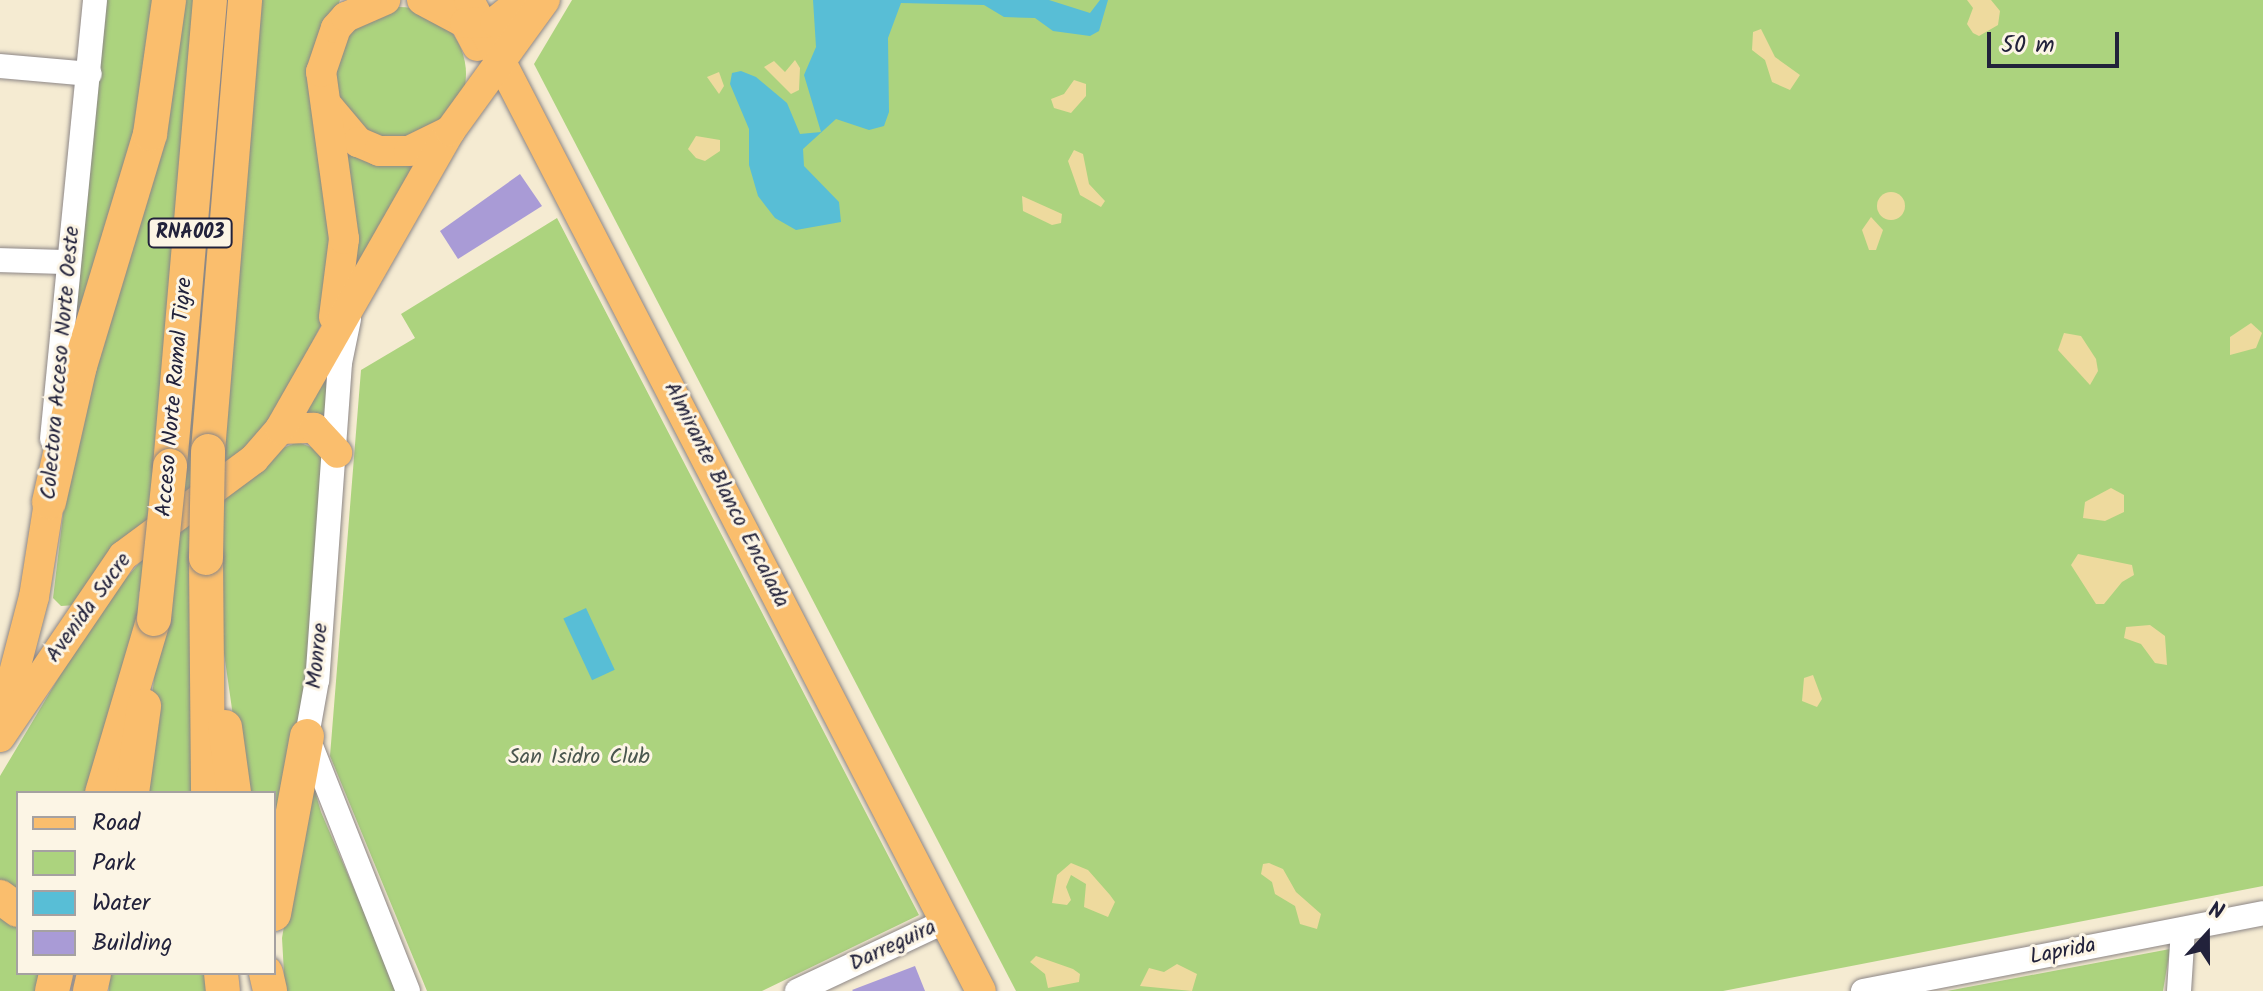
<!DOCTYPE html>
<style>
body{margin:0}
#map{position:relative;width:2263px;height:991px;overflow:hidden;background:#f5ebd2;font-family:Kalam,sans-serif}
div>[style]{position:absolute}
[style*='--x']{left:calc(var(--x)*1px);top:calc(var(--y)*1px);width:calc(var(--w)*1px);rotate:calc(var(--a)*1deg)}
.green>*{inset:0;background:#acd37e;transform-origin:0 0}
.round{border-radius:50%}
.sand>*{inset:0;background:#eeda9e}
.water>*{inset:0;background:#58bed6;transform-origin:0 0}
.building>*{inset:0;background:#a99bd6}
.roads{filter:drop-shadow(0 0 2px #8c8686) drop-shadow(0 0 2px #8c8686)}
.minor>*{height:24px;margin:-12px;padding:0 12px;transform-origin:12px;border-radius:12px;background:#fff}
.major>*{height:30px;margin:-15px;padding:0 15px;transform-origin:15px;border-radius:15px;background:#fabe6d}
.highway>*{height:34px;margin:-17px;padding:0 17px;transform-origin:17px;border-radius:17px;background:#fabe6d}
.bridges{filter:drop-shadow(0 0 2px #8c8686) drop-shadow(0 0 2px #8c8686)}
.highway-bridge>*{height:34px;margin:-17px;padding:0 17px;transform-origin:17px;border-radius:17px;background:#fabe6d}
span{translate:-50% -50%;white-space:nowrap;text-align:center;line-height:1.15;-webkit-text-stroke:6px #fcf5e5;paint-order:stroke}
.shield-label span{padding:2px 6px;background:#fcf5e5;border:2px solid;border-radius:6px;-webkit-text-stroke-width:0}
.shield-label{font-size:20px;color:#22223b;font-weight:700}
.street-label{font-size:22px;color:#22223b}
.park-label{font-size:22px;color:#4b574f}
.legend{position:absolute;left:16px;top:791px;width:260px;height:184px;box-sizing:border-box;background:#fcf5e5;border:2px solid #a5a1a1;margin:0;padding:10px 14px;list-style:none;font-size:24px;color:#22223b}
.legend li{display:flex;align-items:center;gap:16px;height:40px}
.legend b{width:40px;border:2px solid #a5a1a1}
.north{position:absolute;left:2167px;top:895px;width:80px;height:80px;-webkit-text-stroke:6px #fcf5e5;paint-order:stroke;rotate:21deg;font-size:22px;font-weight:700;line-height:32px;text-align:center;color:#22223b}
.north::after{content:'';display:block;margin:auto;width:28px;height:36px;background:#22223b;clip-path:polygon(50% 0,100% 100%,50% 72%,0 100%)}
.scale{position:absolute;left:1987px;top:32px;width:132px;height:36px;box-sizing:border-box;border:4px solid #22223b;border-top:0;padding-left:10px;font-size:24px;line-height:28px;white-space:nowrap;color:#22223b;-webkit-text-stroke:6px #fcf5e5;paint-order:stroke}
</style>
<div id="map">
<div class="green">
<i style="clip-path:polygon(106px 0,161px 0,157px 51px,70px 359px)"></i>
<i style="clip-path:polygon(175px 0,340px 0,314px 71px,333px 183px,328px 311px,269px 429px,77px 605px,61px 606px,53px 598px,67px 482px)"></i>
<i style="clip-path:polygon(572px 0,2263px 0,2263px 886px,1723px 991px,1016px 991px,534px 64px)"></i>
<i class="round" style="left:332px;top:7px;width:134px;height:134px"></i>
<i style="clip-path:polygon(335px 135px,425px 162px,347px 289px)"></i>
<i style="clip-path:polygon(557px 218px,919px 915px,762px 991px,427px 991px,330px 756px,361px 370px,415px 338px,401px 314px)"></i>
<i style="clip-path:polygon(332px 365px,331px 422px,303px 415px)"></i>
<i style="clip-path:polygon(298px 442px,324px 452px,321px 593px,274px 868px,274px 793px,244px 793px,218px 611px,198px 793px,142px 793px,165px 573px,139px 592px,138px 629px,97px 793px,18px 793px,18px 897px,0 889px,0 776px,102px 605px,143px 559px,278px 450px)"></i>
<i style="clip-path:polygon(310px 774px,321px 812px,398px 991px,285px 991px,282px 938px)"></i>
<i style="clip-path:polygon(0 912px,18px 927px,18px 973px,41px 973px,41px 991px,0 991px)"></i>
<i style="clip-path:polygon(2170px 949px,2163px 991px,1947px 991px)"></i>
<i style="left:109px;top:973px;width:106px;height:18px"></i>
</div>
<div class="sand">
<i style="clip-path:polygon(1967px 0,1991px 0,2000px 11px,1998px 25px,1979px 36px,1973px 33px,1967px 24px,1973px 8px)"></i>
<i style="clip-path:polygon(1761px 29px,1775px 57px,1800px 75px,1790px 90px,1772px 82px,1765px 60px,1752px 50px,1753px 32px)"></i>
<i style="clip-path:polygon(795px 60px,800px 68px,799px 90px,791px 94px,764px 67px,774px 61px,785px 72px)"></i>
<i style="clip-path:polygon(719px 72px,724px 86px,719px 94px,707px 77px)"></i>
<i style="clip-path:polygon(1074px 80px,1086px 84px,1086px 96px,1071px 113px,1054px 108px,1051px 99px,1064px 94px)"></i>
<i style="clip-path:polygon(696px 136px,720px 140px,720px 151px,705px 161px,696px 158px,688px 149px)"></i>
<i style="clip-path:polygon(1074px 150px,1083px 154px,1089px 184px,1105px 201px,1101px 207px,1080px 195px,1068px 161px)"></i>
<i class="round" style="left:1877px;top:192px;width:28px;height:28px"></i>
<i style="clip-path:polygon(1022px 196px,1062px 214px,1061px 223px,1052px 225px,1023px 211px)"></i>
<i style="clip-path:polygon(1871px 217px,1883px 230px,1876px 250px,1869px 250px,1862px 230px)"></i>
<i style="clip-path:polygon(2251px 323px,2262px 333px,2256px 348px,2230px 355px,2230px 337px)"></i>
<i style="clip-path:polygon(2064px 333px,2081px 336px,2096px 359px,2098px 371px,2090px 385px,2058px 350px)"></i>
<i style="clip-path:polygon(2111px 488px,2124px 495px,2124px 512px,2105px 521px,2083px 518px,2085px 502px)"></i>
<i style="clip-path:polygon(2078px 554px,2132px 565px,2134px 575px,2122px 582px,2104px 604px,2096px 604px,2071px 565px)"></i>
<i style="clip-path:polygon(2150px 625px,2165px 636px,2167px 665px,2155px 663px,2141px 644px,2124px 638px,2126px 627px)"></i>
<i style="clip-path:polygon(1813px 675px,1822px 699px,1817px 707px,1802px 701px,1804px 678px)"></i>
<i style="clip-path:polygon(1071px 863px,1088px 870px,1110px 895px,1115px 902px,1108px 917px,1084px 907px,1086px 884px,1071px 875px,1066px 887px,1071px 900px,1067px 905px,1052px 903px,1057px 875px)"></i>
<i style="clip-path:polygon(1269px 863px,1283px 869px,1296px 892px,1321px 914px,1317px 929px,1300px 924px,1295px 906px,1275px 894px,1272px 882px,1261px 874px,1263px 864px)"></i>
<i style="clip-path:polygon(1036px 956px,1073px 969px,1080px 974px,1079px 982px,1048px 988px,1045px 974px,1030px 962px)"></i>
<i style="clip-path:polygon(1177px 964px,1197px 974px,1192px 991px,1140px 986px,1149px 968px,1164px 972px)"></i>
</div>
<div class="water">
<i style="clip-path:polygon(813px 0,1049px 0,1090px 13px,1100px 0,1108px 0,1099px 31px,1090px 36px,1053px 31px,1035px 18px,1004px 17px,984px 5px,901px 3px,888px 38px,889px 112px,884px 126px,869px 130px,836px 119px,803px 149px,804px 166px,839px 202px,841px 222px,796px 230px,775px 218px,758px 196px,749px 165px,749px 129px,730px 84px,732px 73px,741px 71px,756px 77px,787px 103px,800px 134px,821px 132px,804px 75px,816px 47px)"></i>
<i style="left:586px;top:608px;width:68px;height:25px;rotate:65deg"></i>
</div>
<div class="building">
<i style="clip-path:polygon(520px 174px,542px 206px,458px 259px,440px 231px)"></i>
<i style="clip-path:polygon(915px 966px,925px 991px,853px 991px,852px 990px)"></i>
</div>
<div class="roads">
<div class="minor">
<i style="--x:0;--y:66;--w:90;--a:5.1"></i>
<i style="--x:0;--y:260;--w:69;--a:1.7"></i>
<i style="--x:349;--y:319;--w:45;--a:101.6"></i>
<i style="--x:340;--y:363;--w:318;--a:94.1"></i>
<i style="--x:317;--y:680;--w:57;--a:100.1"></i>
<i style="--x:307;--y:736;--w:274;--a:68.4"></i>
<i style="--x:52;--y:439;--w:441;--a:-84.4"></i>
<i style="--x:797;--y:991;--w:165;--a:-25.2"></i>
<i style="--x:1863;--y:991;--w:408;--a:-11"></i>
<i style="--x:2179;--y:991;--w:62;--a:-86.3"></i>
</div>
<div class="major">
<i style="--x:422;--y:0;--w:49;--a:28.1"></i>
<i style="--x:465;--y:23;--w:26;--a:62"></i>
<i style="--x:469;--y:0;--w:1115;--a:62.68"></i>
<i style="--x:465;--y:23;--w:30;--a:-2"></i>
<i style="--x:495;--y:22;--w:35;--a:-39"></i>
<i style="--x:326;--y:104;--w:50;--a:49.9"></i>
<i style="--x:358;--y:142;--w:23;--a:23"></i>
<i style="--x:379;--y:151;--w:30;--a:0"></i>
<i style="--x:409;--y:151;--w:46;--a:-26"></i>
<i style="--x:334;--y:317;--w:79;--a:-82.7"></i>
<i style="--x:344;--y:239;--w:169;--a:-97.8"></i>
<i style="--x:321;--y:72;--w:46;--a:-71.2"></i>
<i style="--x:336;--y:28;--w:15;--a:-48"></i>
<i style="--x:346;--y:17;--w:43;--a:-23.6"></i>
<i style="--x:280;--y:429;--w:34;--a:-2"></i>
<i style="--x:314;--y:428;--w:34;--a:47"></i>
<i style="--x:4;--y:711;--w:118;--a:-75.3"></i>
<i style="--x:34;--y:597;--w:96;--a:-81"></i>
<i style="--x:0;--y:737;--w:219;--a:-55.8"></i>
<i style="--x:123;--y:556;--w:163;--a:-36.5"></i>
<i style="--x:254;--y:459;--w:40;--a:-49"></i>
<i style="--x:280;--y:429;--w:343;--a:-60.3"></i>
<i style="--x:450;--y:131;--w:162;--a:-54.1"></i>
</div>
<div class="highway">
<i style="--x:208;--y:451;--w:453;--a:-85.3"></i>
<i style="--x:170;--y:466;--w:468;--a:-85.1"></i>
<i style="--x:49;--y:502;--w:139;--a:-77.2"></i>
<i style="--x:80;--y:366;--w:242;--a:-73.2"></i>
<i style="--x:150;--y:134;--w:135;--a:-81.9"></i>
<i style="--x:206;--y:558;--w:235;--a:89.5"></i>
<i style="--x:225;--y:727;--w:67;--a:82.2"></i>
<i style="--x:102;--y:793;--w:179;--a:-73.5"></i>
<i style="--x:132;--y:793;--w:88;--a:-82.1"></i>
<i style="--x:0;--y:897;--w:22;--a:36"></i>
<i style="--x:274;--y:914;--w:181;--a:-79.5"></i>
<i style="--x:221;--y:973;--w:18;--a:84"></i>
<i style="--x:266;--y:973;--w:18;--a:77"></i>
<i style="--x:52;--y:991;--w:18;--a:-77"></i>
<i style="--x:90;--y:991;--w:18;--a:-77"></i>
</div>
</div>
<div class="bridges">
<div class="highway-bridge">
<i style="--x:206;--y:558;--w:107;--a:-88.9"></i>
<i style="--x:154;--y:619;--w:154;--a:-84"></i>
</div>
</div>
<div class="shield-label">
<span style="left:190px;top:233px">RNA003</span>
</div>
<div class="street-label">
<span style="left:61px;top:363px;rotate:-85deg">Colectora Acceso Norte Oeste</span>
<span style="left:175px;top:397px;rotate:-85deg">Acceso Norte Ramal Tigre</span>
<span style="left:726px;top:495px;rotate:63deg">Almirante Blanco Encalada</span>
<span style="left:89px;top:608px;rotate:-54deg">Avenida Sucre</span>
<span style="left:318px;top:656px;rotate:-84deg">Monroe</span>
<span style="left:893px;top:946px;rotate:-25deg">Darreguira</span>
<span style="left:2063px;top:952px;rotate:-11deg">Laprida</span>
</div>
<div class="park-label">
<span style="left:579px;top:758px">San Isidro Club</span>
</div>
<ul class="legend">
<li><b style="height:10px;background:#fabe6d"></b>Road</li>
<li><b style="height:22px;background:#acd37e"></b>Park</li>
<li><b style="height:22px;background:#58bed6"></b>Water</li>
<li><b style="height:22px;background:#a99bd6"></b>Building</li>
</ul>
<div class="north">N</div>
<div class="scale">50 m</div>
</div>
